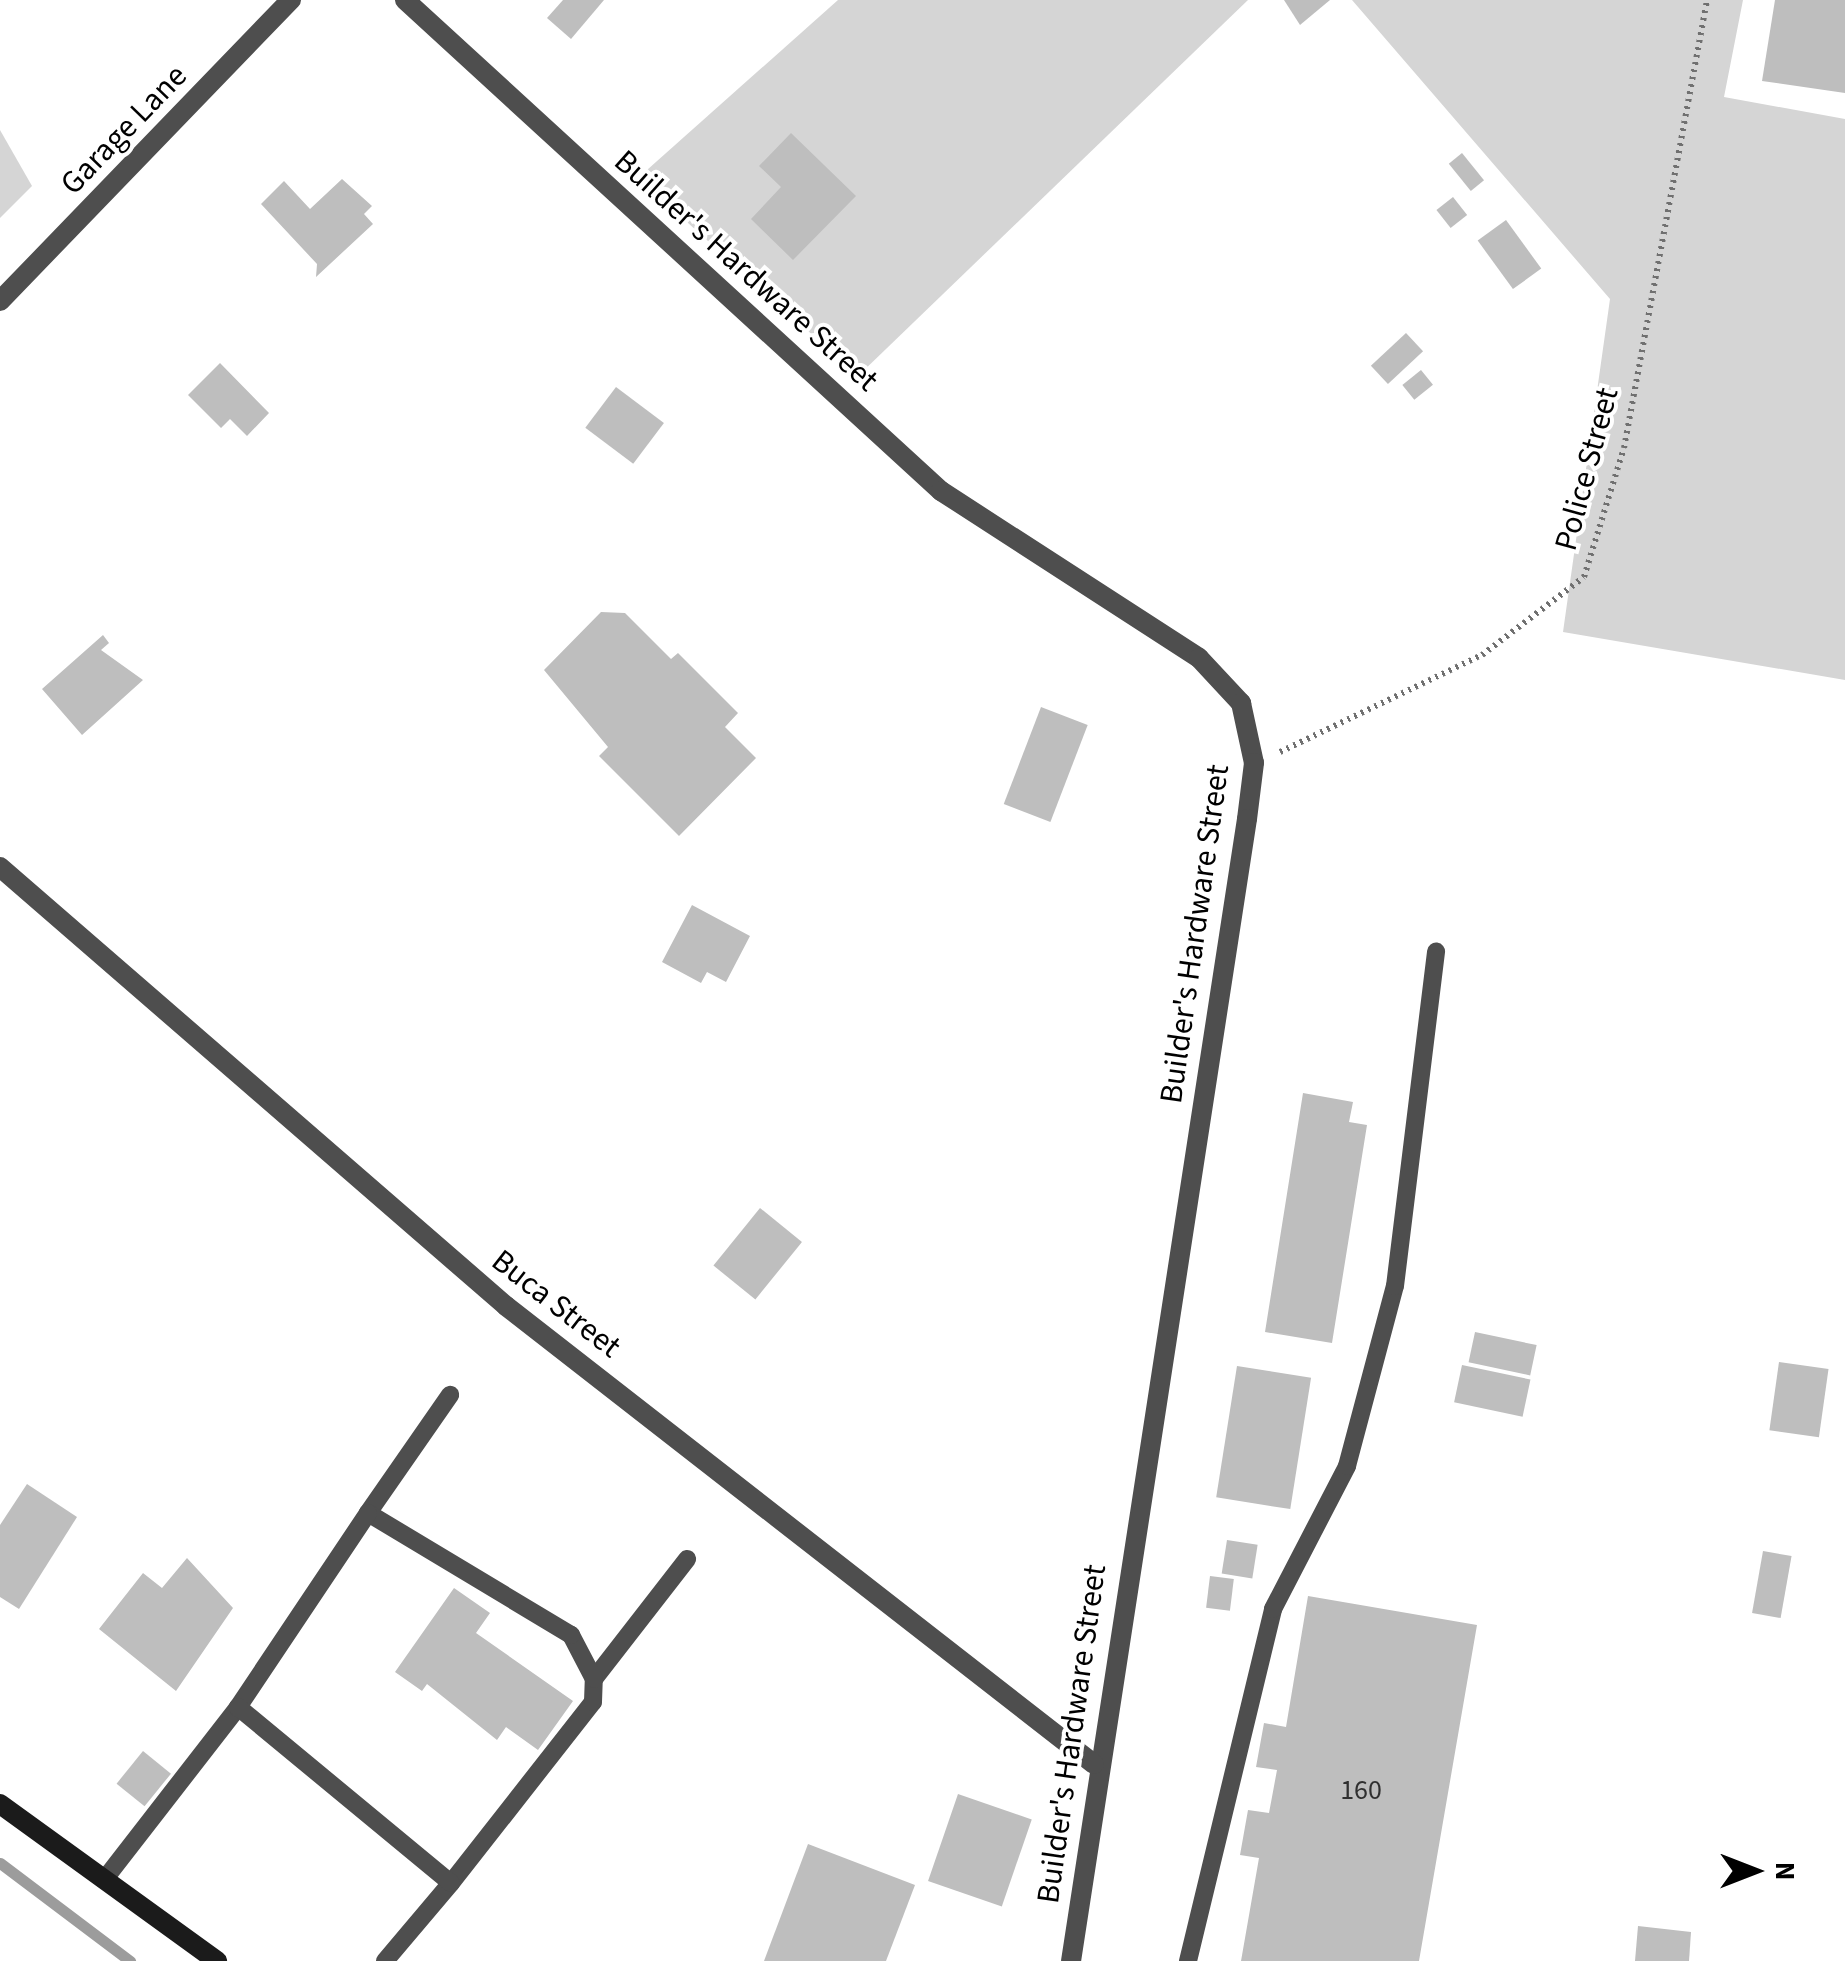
<!DOCTYPE html>
<style>
body{margin:0}
#map{position:relative;width:1845px;height:1961px;overflow:hidden;background:#fff;font-family:"Source Sans 3",sans-serif}
div>[style]{position:absolute}
[style*='--x']{left:calc(var(--x)*1px);top:calc(var(--y)*1px);width:calc(var(--w)*1px);rotate:calc(var(--a)*1deg)}
.green>*{inset:0;background:#d5d5d5}
.stream>*{height:11px;margin:-5.5px;padding:0 5.5px;transform-origin:5.5px;border-radius:5.5px;background:#9c9c9c}
.building>*{inset:0;background:#bebebe;transform-origin:0 0}
.path>*{height:6px;margin-top:-3px;transform-origin:0;background:repeating-linear-gradient(90deg,#707070 0 2.5px,transparent 0 7.5px)}
.service>*{height:18px;margin:-9px;padding:0 9px;transform-origin:9px;border-radius:9px;background:#4e4e4e}
.minor>*{height:20px;margin:-10px;padding:0 10px;transform-origin:10px;border-radius:10px;background:#4e4e4e}
.secondary>*{height:20px;margin:-10px;padding:0 10px;transform-origin:10px;border-radius:10px;background:#1b1b1b}
span{translate:-50% -50%;white-space:nowrap;text-align:center;line-height:1.15;-webkit-text-stroke:8px #fff;paint-order:stroke}
.number-label{font-size:28px;color:#303030}
.number-label span{-webkit-text-stroke-width:0}
.street-label{font-size:32px;color:#000}
.north{position:absolute;left:1705px;top:1821px;width:100px;height:100px;-webkit-text-stroke:8px #fff;paint-order:stroke;rotate:90deg;font-size:28px;font-weight:700;line-height:40px;text-align:center;color:#000}
.north::after{content:'';display:block;margin:auto;width:35px;height:45px;background:#000;clip-path:polygon(50% 0,100% 100%,50% 72%,0 100%)}
</style>
<div id="map">
<div class="green">
<i style="clip-path:polygon(838px 0,1248px 0,858px 376px,638px 178px)"></i>
<i style="clip-path:polygon(1352px 0,1743px 0,1724px 97px,1845px 119px,1845px 680px,1563px 632px,1610px 299px)"></i>
<i style="clip-path:polygon(0 130px,32px 186px,0 218px)"></i>
</div>
<div class="stream">
<i style="--x:0;--y:1863;--w:163;--a:37"></i>
</div>
<div class="building">
<i style="clip-path:polygon(563px 0,604px 0,571px 39px,547px 18px)"></i>
<i style="clip-path:polygon(1284px 0,1330px 0,1300px 25px)"></i>
<i style="clip-path:polygon(1775px 0,1845px 0,1845px 93px,1762px 81px)"></i>
<i style="clip-path:polygon(791px 133px,856px 196px,793px 260px,751px 219px,781px 187px,759px 166px)"></i>
<i style="left:1462px;top:153px;width:35px;height:17px;rotate:51deg"></i>
<i style="clip-path:polygon(342px 179px,372px 206px,364px 214px,373px 224px,316px 277px,317px 264px,261px 204px,284px 181px,310px 209px)"></i>
<i style="left:1453px;top:197px;width:23px;height:21px;rotate:52deg"></i>
<i style="left:1506px;top:220px;width:60px;height:35px;rotate:54deg"></i>
<i style="left:1406px;top:333px;width:25px;height:48px;rotate:47deg"></i>
<i style="clip-path:polygon(220px 363px,269px 413px,247px 436px,230px 419px,221px 428px,188px 395px)"></i>
<i style="left:1421px;top:370px;width:19px;height:24px;rotate:51deg"></i>
<i style="left:616px;top:387px;width:60px;height:51px;rotate:37deg"></i>
<i style="clip-path:polygon(601px 612px,625px 613px,671px 659px,678px 653px,738px 713px,725px 727px,756px 758px,679px 836px,599px 756px,608px 747px,544px 670px)"></i>
<i style="clip-path:polygon(103px 635px,109px 643px,101px 650px,143px 680px,82px 735px,42px 689px)"></i>
<i style="left:1041px;top:707px;width:50px;height:104px;rotate:21deg"></i>
<i style="clip-path:polygon(692px 905px,750px 936px,726px 982px,707px 972px,701px 983px,662px 962px)"></i>
<i style="clip-path:polygon(1303px 1093px,1353px 1102px,1349px 1122px,1367px 1125px,1332px 1343px,1265px 1332px)"></i>
<i style="left:760px;top:1208px;width:54px;height:74px;rotate:39deg"></i>
<i style="left:1475px;top:1332px;width:63px;height:31px;rotate:12deg"></i>
<i style="left:1779px;top:1362px;width:50px;height:69px;rotate:8deg"></i>
<i style="left:1462px;top:1365px;width:70px;height:38px;rotate:12deg"></i>
<i style="left:1237px;top:1366px;width:75px;height:133px;rotate:9deg"></i>
<i style="clip-path:polygon(27px 1484px,77px 1517px,19px 1609px,0 1597px,0 1525px)"></i>
<i style="left:1227px;top:1540px;width:31px;height:34px;rotate:9deg"></i>
<i style="left:1763px;top:1551px;width:29px;height:63px;rotate:10deg"></i>
<i style="clip-path:polygon(187px 1558px,233px 1608px,176px 1691px,99px 1629px,143px 1573px,162px 1588px)"></i>
<i style="left:1210px;top:1576px;width:24px;height:32px;rotate:7deg"></i>
<i style="clip-path:polygon(454px 1588px,490px 1613px,476px 1633px,573px 1701px,538px 1750px,506px 1727px,497px 1740px,427px 1684px,422px 1691px,395px 1672px)"></i>
<i style="clip-path:polygon(1308px 1596px,1477px 1625px,1419px 1961px,1241px 1961px,1259px 1858px,1240px 1855px,1248px 1810px,1269px 1813px,1277px 1770px,1256px 1767px,1264px 1723px,1286px 1727px)"></i>
<i style="left:143px;top:1751px;width:36px;height:42px;rotate:39deg"></i>
<i style="left:958px;top:1794px;width:78px;height:92px;rotate:19deg"></i>
<i style="clip-path:polygon(808px 1844px,915px 1885px,886px 1961px,764px 1961px)"></i>
<i style="clip-path:polygon(1638px 1926px,1691px 1932px,1689px 1961px,1635px 1961px)"></i>
</div>
<div class="path">
<i style="--x:1280;--y:752;--w:224;--a:-25.7"></i>
<i style="--x:1482;--y:655;--w:128;--a:-37.4"></i>
<i style="--x:1584;--y:577;--w:135;--a:-72.8"></i>
<i style="--x:1624;--y:448;--w:456;--a:-79.5"></i>
</div>
<div class="service">
<i style="--x:368;--y:1513;--w:144;--a:-55.2"></i>
<i style="--x:594;--y:1679;--w:152;--a:-52.2"></i>
<i style="--x:104;--y:1880;--w:219;--a:-52.2"></i>
<i style="--x:385;--y:1961;--w:102;--a:-49.8"></i>
<i style="--x:451;--y:1883;--w:230;--a:-51.9"></i>
<i style="--x:593;--y:1702;--w:23;--a:-88"></i>
<i style="--x:594;--y:1679;--w:50;--a:-117.6"></i>
<i style="--x:571;--y:1635;--w:237;--a:-149"></i>
<i style="--x:368;--y:1513;--w:234;--a:123.8"></i>
<i style="--x:238;--y:1707;--w:276;--a:39.6"></i>
<i style="--x:1188;--y:1961;--w:362;--a:-76.4"></i>
<i style="--x:1273;--y:1609;--w:161;--a:-62.6"></i>
<i style="--x:1347;--y:1466;--w:186;--a:-75.1"></i>
<i style="--x:1395;--y:1286;--w:337;--a:-83"></i>
</div>
<div class="minor">
<i style="--x:405;--y:0;--w:727;--a:42.49"></i>
<i style="--x:941;--y:491;--w:307;--a:32.9"></i>
<i style="--x:1199;--y:658;--w:62;--a:47"></i>
<i style="--x:1241;--y:703;--w:61;--a:77.8"></i>
<i style="--x:1254;--y:763;--w:56;--a:97.1"></i>
<i style="--x:1247;--y:819;--w:1155;--a:98.76"></i>
<i style="--x:0;--y:301;--w:419;--a:-46"></i>
<i style="--x:0;--y:867;--w:670;--a:40.94"></i>
<i style="--x:506;--y:1306;--w:745;--a:37.92"></i>
</div>
<div class="secondary">
<i style="--x:0;--y:1804;--w:268;--a:35.9"></i>
</div>
<div class="number-label">
<span style="left:1361px;top:1790px">160</span>
</div>
<div class="street-label">
<span style="left:124px;top:130px;rotate:-46deg">Garage Lane</span>
<span style="left:746px;top:271px;rotate:42deg">Builder's Hardware Street</span>
<span style="left:1587px;top:469px;rotate:-75deg">Police Street</span>
<span style="left:1195px;top:934px;rotate:-82deg">Builder's Hardware Street</span>
<span style="left:556px;top:1304px;rotate:38deg">Buca Street</span>
<span style="left:1072px;top:1734px;rotate:-82deg">Builder's Hardware Street</span>
</div>
<div class="north">N</div>
</div>
